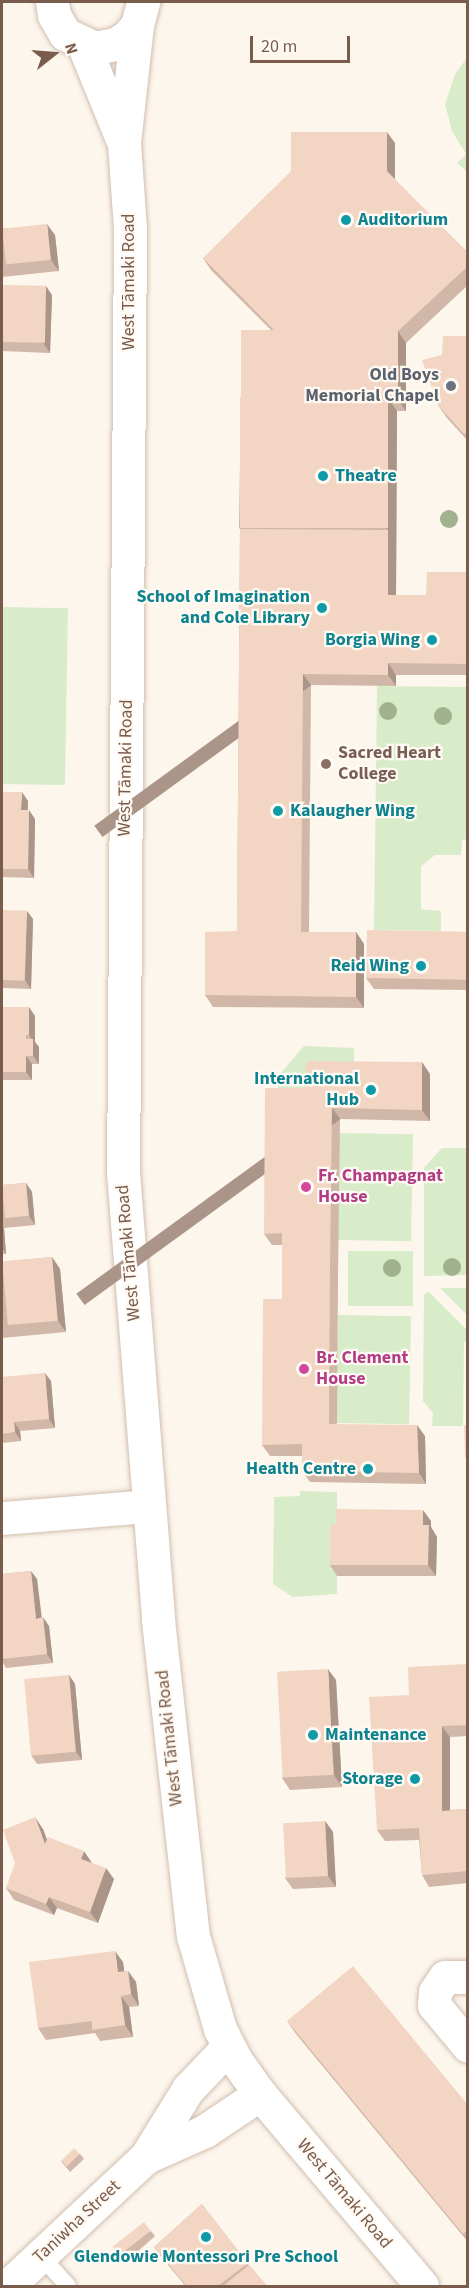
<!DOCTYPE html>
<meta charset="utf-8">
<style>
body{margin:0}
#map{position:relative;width:469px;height:2288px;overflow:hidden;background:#fdf6ec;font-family:"Source Sans 3",sans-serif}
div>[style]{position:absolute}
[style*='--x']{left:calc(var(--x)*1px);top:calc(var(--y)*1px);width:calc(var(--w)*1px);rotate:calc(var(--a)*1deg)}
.green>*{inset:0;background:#d8ecc9;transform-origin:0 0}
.roads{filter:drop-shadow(0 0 2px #d1beb0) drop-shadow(0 0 2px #d1beb0)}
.service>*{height:16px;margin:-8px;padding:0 8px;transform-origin:8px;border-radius:8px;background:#fff}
.minor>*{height:33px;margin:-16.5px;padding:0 16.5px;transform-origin:16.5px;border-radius:16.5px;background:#fff}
.tertiary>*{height:33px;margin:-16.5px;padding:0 16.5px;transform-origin:16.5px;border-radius:16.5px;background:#fff}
.secondary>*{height:33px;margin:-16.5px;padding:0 16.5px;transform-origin:16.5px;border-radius:16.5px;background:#fff}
.trees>*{width:18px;height:18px;margin:-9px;border-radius:50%;background:#a0b28e}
.wall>*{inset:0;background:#d1b7a8}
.shaded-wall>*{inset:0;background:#aa9588;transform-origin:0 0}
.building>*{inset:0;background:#f3d5c3;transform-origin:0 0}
.dots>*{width:16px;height:16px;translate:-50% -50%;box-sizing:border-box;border:3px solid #fffaf3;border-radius:50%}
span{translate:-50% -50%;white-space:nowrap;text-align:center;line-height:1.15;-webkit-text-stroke:4.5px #fffaf3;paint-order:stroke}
.culture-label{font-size:18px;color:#0d838f;font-weight:700}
.left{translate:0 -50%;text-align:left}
.right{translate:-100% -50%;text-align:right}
.street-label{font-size:18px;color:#7a5c4d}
.worship-label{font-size:18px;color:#5b616d;font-weight:700}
.education-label{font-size:18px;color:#785e54;font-weight:700}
.hotel-label{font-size:18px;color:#b23c85;font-weight:700}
.frame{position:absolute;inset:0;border:3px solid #7a5c4d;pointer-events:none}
.north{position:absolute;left:24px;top:24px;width:60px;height:60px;-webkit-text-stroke:4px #fffaf3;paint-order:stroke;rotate:73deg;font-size:16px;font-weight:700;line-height:24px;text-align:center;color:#7a5c4d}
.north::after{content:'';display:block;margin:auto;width:21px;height:27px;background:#7a5c4d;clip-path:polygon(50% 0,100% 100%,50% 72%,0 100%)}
.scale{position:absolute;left:250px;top:36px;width:100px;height:27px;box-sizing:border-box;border:3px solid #7a5c4d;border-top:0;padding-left:8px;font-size:18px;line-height:21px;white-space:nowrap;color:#7a5c4d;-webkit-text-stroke:4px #fffaf3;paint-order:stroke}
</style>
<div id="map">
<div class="green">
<i style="clip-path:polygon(467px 58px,468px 172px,467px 172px,457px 163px,466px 154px,452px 131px,445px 104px,455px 74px)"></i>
<i style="left:2px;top:607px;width:66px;height:177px;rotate:1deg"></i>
<i style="clip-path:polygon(377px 686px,467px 687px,467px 839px,462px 840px,461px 855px,435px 855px,421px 866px,421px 909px,441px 911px,441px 931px,374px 930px)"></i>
<i style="clip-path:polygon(304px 1046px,354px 1048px,354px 1073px,313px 1100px,277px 1100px,279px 1075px)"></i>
<i style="left:339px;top:1133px;width:74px;height:107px;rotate:1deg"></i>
<i style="clip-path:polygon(442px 1148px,467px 1148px,467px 1275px,424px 1276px,424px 1168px)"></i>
<i style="left:348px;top:1251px;width:65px;height:55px"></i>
<i style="clip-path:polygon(440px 1288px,467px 1288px,467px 1315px)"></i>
<i style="clip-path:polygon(429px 1292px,467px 1330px,467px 1342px,464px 1342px,463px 1426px,432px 1426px,433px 1413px,423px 1401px,424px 1294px)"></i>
<i style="left:338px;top:1315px;width:73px;height:108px;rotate:1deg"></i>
<i style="clip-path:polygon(300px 1491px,337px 1492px,337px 1594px,293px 1597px,273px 1584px,274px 1497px,300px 1496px)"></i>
</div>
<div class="roads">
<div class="service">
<i style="--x:41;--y:2256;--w:40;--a:48"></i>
</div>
<div class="minor">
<i style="--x:2;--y:1518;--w:147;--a:-4.7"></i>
<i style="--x:468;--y:1977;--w:23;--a:180"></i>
<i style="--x:445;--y:1977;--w:18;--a:124"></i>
<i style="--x:435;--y:1992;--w:13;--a:94"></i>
<i style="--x:434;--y:2005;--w:53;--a:50.3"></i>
</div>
<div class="tertiary">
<i style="--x:260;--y:2094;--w:251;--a:49.8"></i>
</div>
<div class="secondary">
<i style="--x:52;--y:2;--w:13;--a:81"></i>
<i style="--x:54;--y:15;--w:22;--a:60"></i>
<i style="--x:65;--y:34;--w:33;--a:25"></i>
<i style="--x:95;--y:48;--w:21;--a:-11"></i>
<i style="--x:116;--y:44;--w:14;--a:-34"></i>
<i style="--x:128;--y:36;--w:14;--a:-51"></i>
<i style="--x:137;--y:25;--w:24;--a:-75"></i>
<i style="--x:137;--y:25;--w:119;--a:96.3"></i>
<i style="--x:124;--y:143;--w:85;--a:86"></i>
<i style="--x:130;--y:228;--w:944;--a:90.42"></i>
<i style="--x:123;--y:1172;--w:449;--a:85.5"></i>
<i style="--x:158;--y:1620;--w:318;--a:83.7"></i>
<i style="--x:193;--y:1936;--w:97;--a:73.8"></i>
<i style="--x:220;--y:2029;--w:34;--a:63"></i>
<i style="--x:235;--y:2059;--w:43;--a:54.5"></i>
<i style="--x:260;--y:2094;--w:66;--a:146.1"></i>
<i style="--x:205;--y:2131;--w:64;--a:156.2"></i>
<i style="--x:84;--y:46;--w:100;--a:67.8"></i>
<i style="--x:8;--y:2286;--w:189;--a:-43.1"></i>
<i style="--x:146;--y:2157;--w:80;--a:-58.3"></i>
<i style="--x:188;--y:2089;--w:58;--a:-46.4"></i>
</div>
</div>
<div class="trees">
<i style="left:449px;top:519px"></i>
<i style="left:388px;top:711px"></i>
<i style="left:443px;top:716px"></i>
<i style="left:452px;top:1267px"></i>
<i style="left:392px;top:1268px"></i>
</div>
<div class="wall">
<i style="clip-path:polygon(395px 143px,395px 180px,468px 253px,468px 285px,406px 343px,406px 411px,397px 411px,396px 595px,426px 595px,468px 572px,468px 675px,396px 675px,396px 686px,311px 685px,309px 932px,356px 932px,364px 944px,364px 1008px,213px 1007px,205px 995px,237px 931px,240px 529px,239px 528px,241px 397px,271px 330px,211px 270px,203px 258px)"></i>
<i style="clip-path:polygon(2px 228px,55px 235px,59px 271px,2px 277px)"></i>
<i style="clip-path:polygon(2px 285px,52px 295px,50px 353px,2px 351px)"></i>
<i style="clip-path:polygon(468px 336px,468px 441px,447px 418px,438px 405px,442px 355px)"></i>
<i style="clip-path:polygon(2px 792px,28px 801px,28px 810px,35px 819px,34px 878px,2px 877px)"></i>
<i style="clip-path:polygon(2px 910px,33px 919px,31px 989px,2px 988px)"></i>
<i style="clip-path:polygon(468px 931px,468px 990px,374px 989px,366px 978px)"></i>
<i style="clip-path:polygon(2px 1007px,35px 1016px,35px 1042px,39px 1047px,39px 1064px,32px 1064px,32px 1080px,2px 1080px)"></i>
<i style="clip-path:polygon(430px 1074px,430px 1121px,340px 1119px,338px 1279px,337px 1424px,425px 1436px,426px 1484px,310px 1482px,302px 1471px,302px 1456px,270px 1456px,262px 1445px,282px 1299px,282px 1245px,272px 1245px,264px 1234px,305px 1088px)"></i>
<i style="clip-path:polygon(26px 1183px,32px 1192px,35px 1225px,4px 1228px,6px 1254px,2px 1254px,2px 1185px)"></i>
<i style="clip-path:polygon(52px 1257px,60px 1269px,66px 1332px,2px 1338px,2px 1262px)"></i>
<i style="clip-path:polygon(2px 1377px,51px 1381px,55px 1428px,20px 1431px,21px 1441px,2px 1443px)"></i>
<i style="clip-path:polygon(431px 1521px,431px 1527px,437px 1537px,436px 1576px,337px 1576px,330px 1565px,336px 1525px)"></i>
<i style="clip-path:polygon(31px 1571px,37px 1579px,41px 1618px,49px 1626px,53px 1663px,6px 1668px,2px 1661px,2px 1574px)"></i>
<i style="clip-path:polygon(468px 1664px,468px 1736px,450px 1737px,450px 1810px,468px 1809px,468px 1883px,429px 1887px,422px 1875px,419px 1840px,385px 1841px,377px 1830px,409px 1695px)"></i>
<i style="clip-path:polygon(69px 1675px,75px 1684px,82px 1760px,37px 1764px,31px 1755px)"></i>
<i style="clip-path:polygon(336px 1680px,342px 1787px,290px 1790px,282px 1778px)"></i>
<i style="clip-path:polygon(325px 1821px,333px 1832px,336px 1887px,293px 1889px,285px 1878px)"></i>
<i style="clip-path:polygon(43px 1829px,47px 1840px,92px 1863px,114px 1879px,98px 1923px,57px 1908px,54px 1915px,14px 1900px,6px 1888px)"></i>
<i style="clip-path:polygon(123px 1962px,124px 1972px,128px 1971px,136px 1982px,139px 2006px,129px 2007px,133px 2037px,100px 2041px,95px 2033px,46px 2040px,38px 2028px)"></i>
<i style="clip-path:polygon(287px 2021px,468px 2105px,468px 2242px,296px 2034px)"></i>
<i style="clip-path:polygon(80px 2154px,84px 2159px,70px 2172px,61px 2161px)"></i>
<i style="clip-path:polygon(202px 2204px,249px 2265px,267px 2286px,182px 2286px,184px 2284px,162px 2258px,154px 2247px)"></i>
<i style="clip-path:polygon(151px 2231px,155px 2236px,125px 2263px,114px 2249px)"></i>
</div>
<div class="shaded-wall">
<i style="clip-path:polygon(387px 132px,395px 143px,395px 183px,387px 171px)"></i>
<i style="clip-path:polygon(47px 224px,55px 235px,59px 271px,51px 260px)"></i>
<i style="clip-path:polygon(46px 286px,52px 295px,50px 353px,44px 344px)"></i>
<i style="clip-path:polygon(398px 331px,406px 343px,406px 411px,398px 400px)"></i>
<i style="clip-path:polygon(388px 398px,397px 411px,396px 606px,388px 595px,388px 530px,387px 529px)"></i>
<i style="clip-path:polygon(388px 663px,396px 675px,396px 686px,388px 675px)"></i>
<i style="left:303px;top:674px;width:14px;height:258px;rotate:54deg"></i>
<i style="clip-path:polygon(22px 792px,28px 801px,27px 819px,21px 810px)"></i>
<i style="clip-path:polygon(29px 810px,35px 819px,34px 878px,28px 869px)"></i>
<i style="clip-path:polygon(27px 911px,33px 919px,31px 989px,25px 980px)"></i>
<i style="clip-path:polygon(356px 932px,364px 944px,364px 1008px,356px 997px)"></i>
<i style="clip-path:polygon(29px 1007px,35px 1016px,35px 1042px,39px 1047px,39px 1064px,33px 1056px,33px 1041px,29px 1035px)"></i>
<i style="clip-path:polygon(26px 1056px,32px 1064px,32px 1080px,26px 1072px)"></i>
<i style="clip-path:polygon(422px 1062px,430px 1074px,430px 1121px,422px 1110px)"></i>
<i style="left:332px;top:1108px;width:14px;height:316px;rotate:54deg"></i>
<i style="clip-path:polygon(26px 1183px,32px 1192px,35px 1225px,29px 1216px)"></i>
<i style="clip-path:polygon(2px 1224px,4px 1228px,6px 1254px,2px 1247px)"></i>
<i style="clip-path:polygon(52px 1257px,60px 1269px,66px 1332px,58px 1321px)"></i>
<i style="clip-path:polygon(45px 1373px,51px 1381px,55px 1428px,49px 1419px)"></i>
<i style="clip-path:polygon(14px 1422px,20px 1431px,21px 1441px,15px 1432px)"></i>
<i style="clip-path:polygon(417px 1425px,425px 1436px,426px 1484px,419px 1473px)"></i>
<i style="clip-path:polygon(423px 1510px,431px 1521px,431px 1527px,437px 1537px,436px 1576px,428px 1565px,423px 1525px)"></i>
<i style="clip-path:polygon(31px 1571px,37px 1579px,43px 1627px,36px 1619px)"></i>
<i style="clip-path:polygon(43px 1617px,49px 1626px,53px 1663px,47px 1654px)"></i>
<i style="clip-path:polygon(328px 1669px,336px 1680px,342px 1787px,334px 1775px)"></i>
<i style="clip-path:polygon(69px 1675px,75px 1684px,82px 1760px,76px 1752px)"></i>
<i style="clip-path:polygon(442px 1726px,450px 1737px,450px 1822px,442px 1811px)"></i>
<i style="clip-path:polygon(35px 1817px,43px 1829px,53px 1856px,45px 1844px)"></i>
<i style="clip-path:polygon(325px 1821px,333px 1832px,336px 1887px,328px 1876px)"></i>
<i style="clip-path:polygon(84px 1851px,92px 1863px,81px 1859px)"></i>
<i style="clip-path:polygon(106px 1868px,114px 1879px,98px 1923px,90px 1912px)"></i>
<i style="clip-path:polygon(49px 1897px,57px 1908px,54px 1915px,46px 1904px)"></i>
<i style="clip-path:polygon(115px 1951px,123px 1962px,126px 1984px,118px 1972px)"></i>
<i style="clip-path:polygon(128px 1971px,136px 1982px,139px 2006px,131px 1994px)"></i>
<i style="clip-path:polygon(121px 1996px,129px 2007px,133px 2037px,125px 2025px)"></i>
</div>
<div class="building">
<i style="clip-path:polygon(291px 132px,387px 132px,387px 171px,468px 253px,468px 266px,398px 331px,398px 400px,389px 400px,388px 398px,241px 397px,241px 330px,274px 330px,203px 258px,291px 171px)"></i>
<i style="left:47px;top:224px;width:36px;height:45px;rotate:84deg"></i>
<i style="left:2px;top:285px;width:44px;height:57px;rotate:1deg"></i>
<i style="clip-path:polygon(443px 336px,468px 336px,468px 435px,463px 433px,438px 405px,422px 360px,442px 355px)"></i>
<i style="left:240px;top:397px;width:148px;height:131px"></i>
<i style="clip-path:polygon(240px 529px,388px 530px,388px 595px,426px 595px,427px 572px,468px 572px,468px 664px,388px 663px,388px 675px,303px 674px,301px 932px,356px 932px,356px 997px,205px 995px,205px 932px,237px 931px)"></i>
<i style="clip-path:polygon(2px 792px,22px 792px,21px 810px,29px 810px,28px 869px,2px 869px)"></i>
<i style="left:2px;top:910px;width:25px;height:70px;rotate:2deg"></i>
<i style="left:367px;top:930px;width:101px;height:48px;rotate:1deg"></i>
<i style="clip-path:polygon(2px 1007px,29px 1007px,29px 1035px,26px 1035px,26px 1039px,33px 1039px,33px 1056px,26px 1056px,26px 1072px,2px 1072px)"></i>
<i style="clip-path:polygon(306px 1061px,422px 1062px,422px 1110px,332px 1108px,330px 1268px,329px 1424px,417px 1425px,419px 1473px,302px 1471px,302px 1444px,262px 1445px,263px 1299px,282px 1299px,282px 1233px,264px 1234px,265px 1088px,305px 1088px)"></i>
<i style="left:26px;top:1183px;width:33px;height:24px;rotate:85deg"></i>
<i style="left:52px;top:1257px;width:64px;height:50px;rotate:85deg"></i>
<i style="clip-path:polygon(45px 1373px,49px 1419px,14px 1422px,15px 1432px,2px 1434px,2px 1377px)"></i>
<i style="clip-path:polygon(464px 1425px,468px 1425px,468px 1458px,465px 1458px)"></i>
<i style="clip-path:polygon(336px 1509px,423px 1510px,423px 1525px,429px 1525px,428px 1565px,330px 1565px,330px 1524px,336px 1525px)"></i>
<i style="clip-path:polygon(31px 1571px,36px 1619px,43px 1617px,47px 1654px,2px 1659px,2px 1574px)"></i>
<i style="clip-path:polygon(468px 1664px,468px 1725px,442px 1726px,442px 1811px,468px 1809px,468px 1871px,422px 1875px,419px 1828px,377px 1830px,369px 1697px,409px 1695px,408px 1667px)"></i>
<i style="left:328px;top:1669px;width:106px;height:51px;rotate:87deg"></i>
<i style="left:69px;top:1675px;width:77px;height:45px;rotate:85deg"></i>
<i style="clip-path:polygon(35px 1817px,45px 1844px,48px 1837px,84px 1851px,81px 1859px,106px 1868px,90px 1912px,49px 1897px,46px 1904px,6px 1888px,15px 1863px,3px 1830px)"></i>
<i style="left:325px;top:1821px;width:55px;height:42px;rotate:87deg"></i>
<i style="clip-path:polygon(115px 1951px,118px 1972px,128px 1971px,131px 1994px,121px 1996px,125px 2025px,92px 2030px,92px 2021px,38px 2028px,29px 1962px)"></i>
<i style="clip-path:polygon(353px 1966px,468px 2105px,468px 2230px,463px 2234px,287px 2021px)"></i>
<i style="left:74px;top:2148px;width:8px;height:18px;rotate:45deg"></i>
<i style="clip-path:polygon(202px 2204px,248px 2263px,218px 2286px,182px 2286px,185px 2284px,154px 2247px)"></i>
<i style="left:144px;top:2222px;width:11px;height:40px;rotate:52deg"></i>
<i style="clip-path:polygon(249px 2265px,267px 2286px,223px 2286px)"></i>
</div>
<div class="dots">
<i style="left:346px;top:220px;background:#0f9aa8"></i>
<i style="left:451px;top:386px;background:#6b7280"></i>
<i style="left:323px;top:476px;background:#0f9aa8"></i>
<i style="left:322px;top:608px;background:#0f9aa8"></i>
<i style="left:432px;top:640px;background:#0f9aa8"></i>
<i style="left:326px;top:764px;background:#8d6e63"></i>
<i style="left:278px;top:811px;background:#0f9aa8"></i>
<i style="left:421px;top:966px;background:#0f9aa8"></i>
<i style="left:371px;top:1090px;background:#0f9aa8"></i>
<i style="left:306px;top:1187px;background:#d1479c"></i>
<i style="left:304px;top:1369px;background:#d1479c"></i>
<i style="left:368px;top:1469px;background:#0f9aa8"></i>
<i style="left:313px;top:1735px;background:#0f9aa8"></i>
<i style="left:415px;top:1779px;background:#0f9aa8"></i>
<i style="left:206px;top:2237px;background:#0f9aa8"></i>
</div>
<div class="culture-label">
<span class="left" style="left:358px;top:220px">Auditorium</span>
<span class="left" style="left:335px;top:476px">Theatre</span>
<span class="right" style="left:310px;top:608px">School of Imagination<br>and Cole Library</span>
<span class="right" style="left:420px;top:640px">Borgia Wing</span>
<span class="left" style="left:290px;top:811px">Kalaugher Wing</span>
<span class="right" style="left:409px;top:966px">Reid Wing</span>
<span class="right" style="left:359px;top:1090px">International<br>Hub</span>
<span class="right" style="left:356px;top:1469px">Health Centre</span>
<span class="left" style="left:325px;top:1735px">Maintenance</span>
<span class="right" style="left:403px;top:1779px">Storage</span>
<span style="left:206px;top:2257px">Glendowie Montessori Pre School</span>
</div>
<div class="street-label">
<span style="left:129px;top:282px;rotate:-90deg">West Tāmaki Road</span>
<span style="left:126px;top:768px;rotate:-89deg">West Tāmaki Road</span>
<span style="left:129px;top:1253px;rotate:-95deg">West Tāmaki Road</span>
<span style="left:170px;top:1738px;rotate:-96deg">West Tāmaki Road</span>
<span style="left:344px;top:2194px;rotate:50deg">West Tāmaki Road</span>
<span style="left:77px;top:2222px;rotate:-43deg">Taniwha Street</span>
</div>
<div class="worship-label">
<span class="right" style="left:439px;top:386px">Old Boys<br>Memorial Chapel</span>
</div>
<div class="education-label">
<span class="left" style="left:338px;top:764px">Sacred Heart<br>College</span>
</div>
<div class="hotel-label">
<span class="left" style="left:318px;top:1187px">Fr. Champagnat<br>House</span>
<span class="left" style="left:316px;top:1369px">Br. Clement<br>House</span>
</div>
<div class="frame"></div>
<div class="north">N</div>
<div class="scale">20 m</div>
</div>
